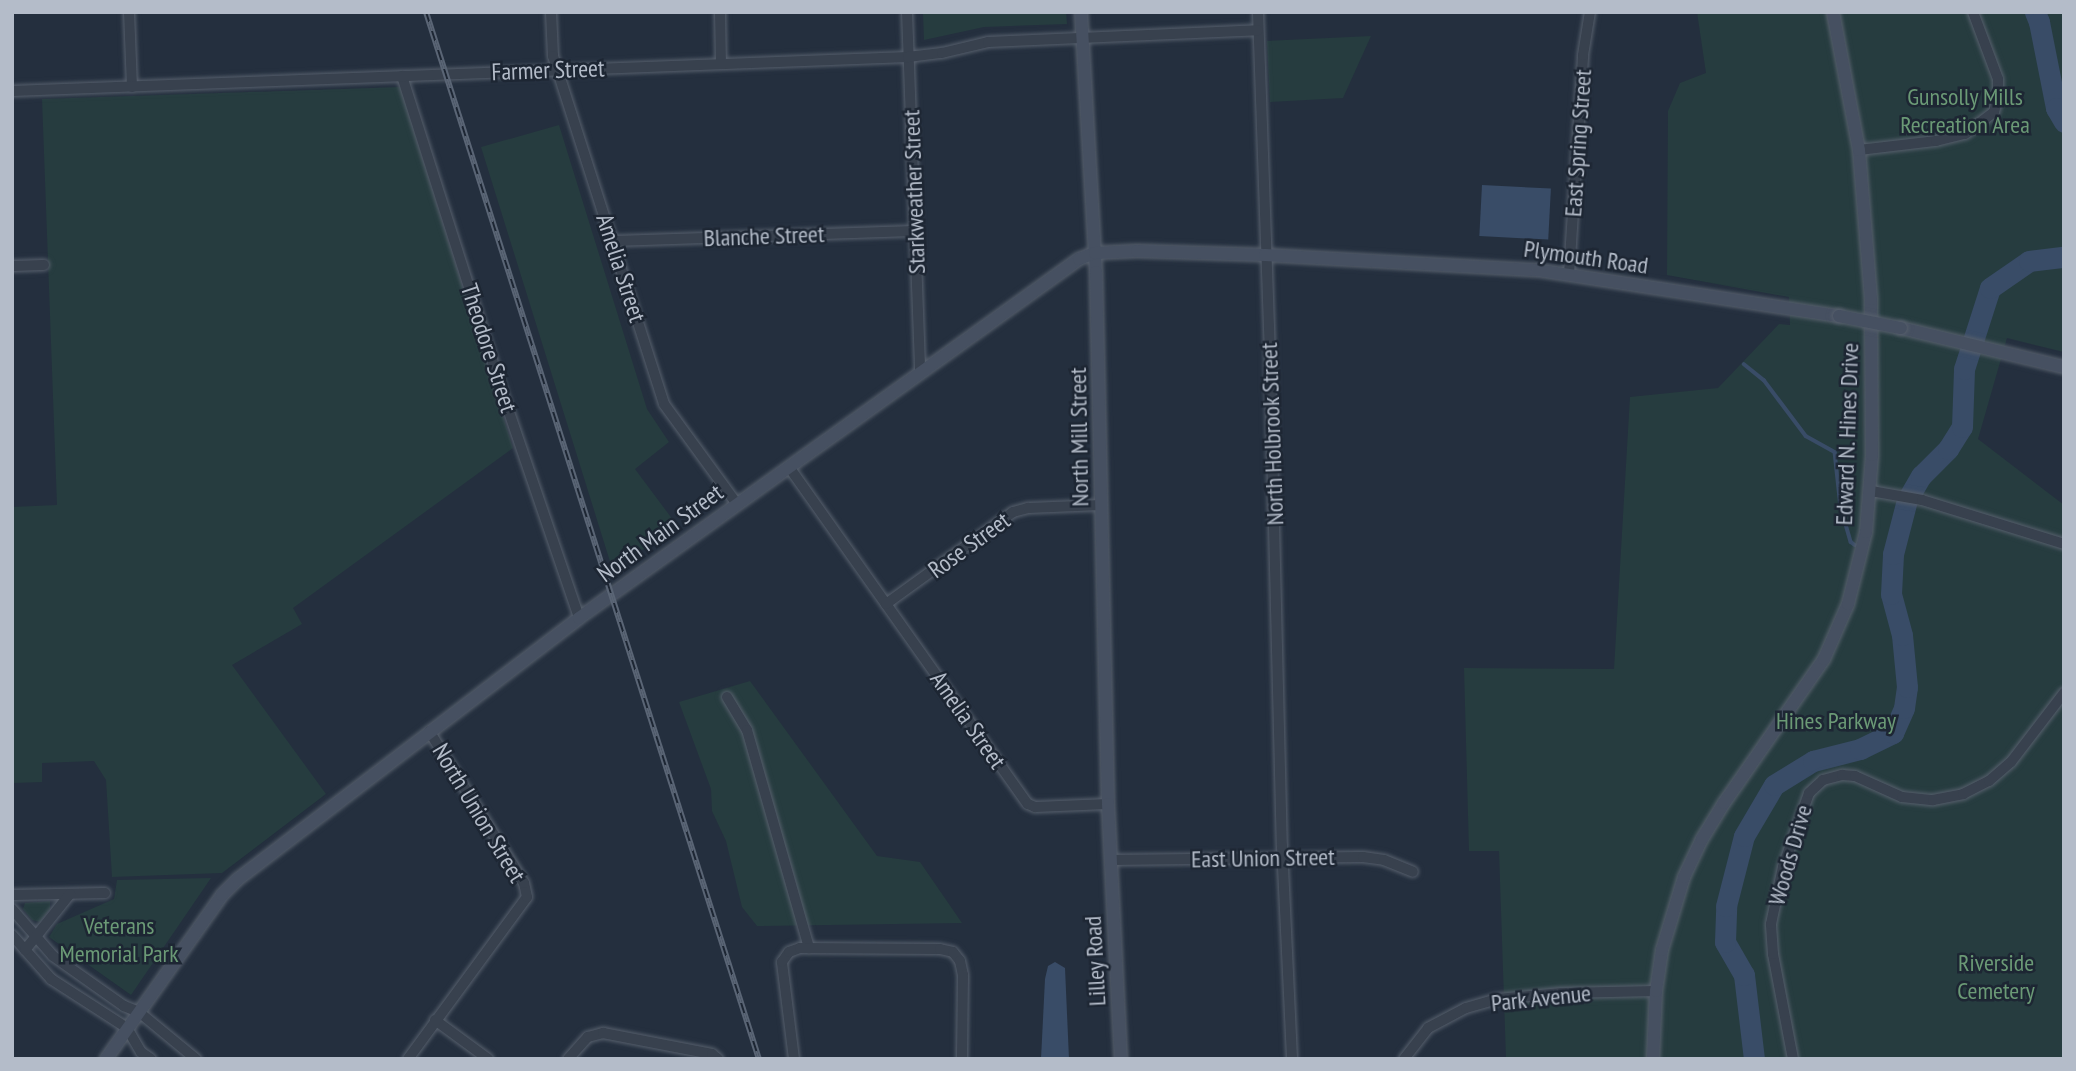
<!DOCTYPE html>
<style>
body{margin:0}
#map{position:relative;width:2076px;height:1071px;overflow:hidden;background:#242f3e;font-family:"PT Sans Narrow",sans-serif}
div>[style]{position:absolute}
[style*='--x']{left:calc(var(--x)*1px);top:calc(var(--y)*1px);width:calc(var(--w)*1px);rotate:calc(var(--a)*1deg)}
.green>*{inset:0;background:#263c3f}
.water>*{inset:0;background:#394c67;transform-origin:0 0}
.stream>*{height:3.5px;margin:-1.75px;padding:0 1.75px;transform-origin:1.75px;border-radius:1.75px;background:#394c67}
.river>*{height:21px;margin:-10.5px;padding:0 10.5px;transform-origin:10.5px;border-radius:10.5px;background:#394c67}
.roads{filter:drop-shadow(0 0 2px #565f6c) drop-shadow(0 0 2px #565f6c)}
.street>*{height:10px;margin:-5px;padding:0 5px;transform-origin:5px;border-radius:5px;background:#38414e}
.secondary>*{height:12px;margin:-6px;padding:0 6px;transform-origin:6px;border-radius:6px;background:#465061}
.rail>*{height:6px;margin-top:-3px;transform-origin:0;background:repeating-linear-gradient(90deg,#1d2633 0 10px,#5a6575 0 20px);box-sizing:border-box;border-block:2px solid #5a6575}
.bridges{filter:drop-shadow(0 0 2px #565f6c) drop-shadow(0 0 2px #565f6c)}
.secondary-bridge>*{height:12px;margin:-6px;padding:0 6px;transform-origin:6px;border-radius:6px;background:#465061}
span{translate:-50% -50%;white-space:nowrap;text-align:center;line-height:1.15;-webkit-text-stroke:5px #1d2633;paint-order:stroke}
.street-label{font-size:24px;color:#b4bcc9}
.park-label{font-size:24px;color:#6b9a76}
.frame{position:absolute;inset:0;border:14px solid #b4bcc9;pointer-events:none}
</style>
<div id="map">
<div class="green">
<i style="clip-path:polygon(951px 12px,1066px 12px,1067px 24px,984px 27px,924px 40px,923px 14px)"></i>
<i style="clip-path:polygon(1697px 12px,2064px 12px,2064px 352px,2007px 338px,1978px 439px,2064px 505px,2064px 1059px,1506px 1059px,1499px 851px,1469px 851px,1464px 668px,1614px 669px,1630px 397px,1718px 388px,1779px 324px,1790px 325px,1789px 297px,1667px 275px,1668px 111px,1680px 83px,1706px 73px)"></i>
<i style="clip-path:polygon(1371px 36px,1343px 98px,1270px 102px,1267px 41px)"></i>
<i style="clip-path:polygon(400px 87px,513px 448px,293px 608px,302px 624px,232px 665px,326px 794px,222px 873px,112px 877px,106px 780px,94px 761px,42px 763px,42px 782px,12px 783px,12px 507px,57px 505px,42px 99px)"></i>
<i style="clip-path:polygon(559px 125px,647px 409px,669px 442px,635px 469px,679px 528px,612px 568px,481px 147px)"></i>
<i style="clip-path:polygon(750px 681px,877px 856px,920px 862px,962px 923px,757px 926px,742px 907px,726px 841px,712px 811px,711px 789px,679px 702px)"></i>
<i style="clip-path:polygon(211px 878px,131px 995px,49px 937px,57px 924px,114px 899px,117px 880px)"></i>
<i style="clip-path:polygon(50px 901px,50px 909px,40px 922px,32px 920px,23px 909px,25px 903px)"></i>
</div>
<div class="water">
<i style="left:1482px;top:185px;width:69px;height:51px;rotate:3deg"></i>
<i style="clip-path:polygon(1055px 962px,1065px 968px,1069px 1059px,1041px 1059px,1045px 979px,1048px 966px)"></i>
</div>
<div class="stream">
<i style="--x:1744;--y:364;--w:26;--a:39"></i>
<i style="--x:1764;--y:380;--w:70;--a:53.1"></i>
<i style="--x:1806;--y:436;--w:33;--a:29"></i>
<i style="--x:1835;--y:452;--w:55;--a:83.8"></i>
<i style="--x:1841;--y:507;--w:36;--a:74"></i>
<i style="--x:1851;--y:542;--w:5;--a:37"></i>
</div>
<div class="river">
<i style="--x:2035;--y:12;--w:11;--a:68"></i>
<i style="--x:2039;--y:22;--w:88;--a:78.8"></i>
<i style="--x:2056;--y:108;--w:16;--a:60"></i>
<i style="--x:1754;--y:1059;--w:85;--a:-96.8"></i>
<i style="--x:1744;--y:975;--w:38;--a:-120"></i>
<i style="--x:1725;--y:942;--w:36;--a:-88"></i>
<i style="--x:1726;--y:906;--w:72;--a:-75.6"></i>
<i style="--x:1744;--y:836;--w:59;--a:-59.5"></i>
<i style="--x:1774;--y:785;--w:46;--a:-31.6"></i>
<i style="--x:1813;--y:761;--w:49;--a:-14.3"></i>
<i style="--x:1860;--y:749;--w:37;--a:-26"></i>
<i style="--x:1893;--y:733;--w:27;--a:-66"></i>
<i style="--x:1904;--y:708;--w:21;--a:-82"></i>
<i style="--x:1907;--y:687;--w:52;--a:-95.5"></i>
<i style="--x:1902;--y:635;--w:42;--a:-105"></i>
<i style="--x:1891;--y:594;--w:40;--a:-87.1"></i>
<i style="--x:1893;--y:554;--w:56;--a:-75.5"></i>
<i style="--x:1907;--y:500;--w:28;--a:-60"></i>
<i style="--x:1921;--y:476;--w:38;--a:-45"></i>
<i style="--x:1948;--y:449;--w:26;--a:-58"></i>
<i style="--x:1962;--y:427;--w:58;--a:-88"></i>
<i style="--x:1964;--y:369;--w:85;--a:-72.2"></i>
<i style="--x:1990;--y:288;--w:47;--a:-34.7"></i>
<i style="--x:2029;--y:261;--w:35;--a:-7"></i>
</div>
<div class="roads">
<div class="street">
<i style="--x:129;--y:12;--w:75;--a:87.7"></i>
<i style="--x:551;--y:12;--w:44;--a:87.4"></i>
<i style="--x:553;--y:56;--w:365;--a:72.3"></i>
<i style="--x:664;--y:404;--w:124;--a:53.9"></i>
<i style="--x:720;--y:12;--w:51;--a:88.9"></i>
<i style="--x:907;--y:12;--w:359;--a:87.9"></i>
<i style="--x:1258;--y:12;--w:350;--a:88"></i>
<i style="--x:1270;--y:362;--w:484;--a:88.6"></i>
<i style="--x:1282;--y:846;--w:213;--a:87.3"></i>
<i style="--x:402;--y:76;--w:343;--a:72.4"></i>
<i style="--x:506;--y:403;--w:227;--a:71.2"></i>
<i style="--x:12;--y:91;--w:897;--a:-2.17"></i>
<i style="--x:908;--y:57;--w:34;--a:-7"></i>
<i style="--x:942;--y:53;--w:47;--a:-13.4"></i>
<i style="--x:988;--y:42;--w:270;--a:-2.5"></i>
<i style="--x:1859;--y:150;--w:78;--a:-6.7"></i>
<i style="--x:1936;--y:141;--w:30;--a:-14"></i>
<i style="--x:1965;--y:134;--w:36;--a:-37"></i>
<i style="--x:1994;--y:112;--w:16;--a:-75"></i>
<i style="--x:1998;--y:97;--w:18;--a:-90"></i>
<i style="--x:1998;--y:79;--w:72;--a:-110.5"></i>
<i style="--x:612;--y:241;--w:304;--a:-1.9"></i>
<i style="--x:12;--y:266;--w:32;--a:-2"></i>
<i style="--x:1569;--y:274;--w:219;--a:-86.3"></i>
<i style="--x:1583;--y:55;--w:44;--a:-80.8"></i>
<i style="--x:789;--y:467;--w:413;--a:54.7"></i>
<i style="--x:1028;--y:804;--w:8;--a:23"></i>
<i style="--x:1035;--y:807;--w:73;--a:-2.4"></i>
<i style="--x:1871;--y:491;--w:52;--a:10"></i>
<i style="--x:1922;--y:500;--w:149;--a:17.2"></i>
<i style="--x:886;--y:604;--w:157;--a:-35.9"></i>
<i style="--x:1013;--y:512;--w:16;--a:-15"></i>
<i style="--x:1028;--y:508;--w:74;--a:-2.3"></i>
<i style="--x:727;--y:697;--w:39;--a:59"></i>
<i style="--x:747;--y:730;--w:227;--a:74.1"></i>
<i style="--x:1110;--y:860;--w:253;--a:-0.7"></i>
<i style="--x:1363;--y:857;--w:21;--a:8"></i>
<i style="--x:1384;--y:860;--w:31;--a:22"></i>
<i style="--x:12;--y:895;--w:93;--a:-1.2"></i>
<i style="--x:12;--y:909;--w:62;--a:48.9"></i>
<i style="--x:53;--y:956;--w:87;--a:35.2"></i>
<i style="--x:124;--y:1006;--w:16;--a:22"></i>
<i style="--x:139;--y:1012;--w:74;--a:39.5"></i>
<i style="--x:12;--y:935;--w:59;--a:48.4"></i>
<i style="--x:51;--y:979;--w:90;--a:32.8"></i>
<i style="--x:127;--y:1028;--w:28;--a:60"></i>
<i style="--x:141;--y:1052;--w:12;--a:35"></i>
<i style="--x:25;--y:950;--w:72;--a:-51.2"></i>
<i style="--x:435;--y:1020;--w:66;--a:36.3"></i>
<i style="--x:408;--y:1059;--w:201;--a:-53.7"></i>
<i style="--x:527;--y:897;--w:14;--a:-102"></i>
<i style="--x:524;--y:883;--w:179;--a:-122"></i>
<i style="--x:568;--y:1059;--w:30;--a:-48"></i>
<i style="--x:588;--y:1037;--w:16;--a:-15"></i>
<i style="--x:603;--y:1033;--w:111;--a:10.9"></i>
<i style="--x:712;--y:1054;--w:8;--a:40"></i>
<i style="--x:794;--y:1059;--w:98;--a:-97.1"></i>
<i style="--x:782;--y:962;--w:12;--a:-55"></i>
<i style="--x:789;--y:952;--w:12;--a:-20"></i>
<i style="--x:800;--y:948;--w:140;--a:0.4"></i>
<i style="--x:940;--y:949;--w:13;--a:13"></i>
<i style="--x:953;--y:952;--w:11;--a:52"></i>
<i style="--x:960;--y:961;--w:14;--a:78"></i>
<i style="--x:963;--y:975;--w:84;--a:90.7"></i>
<i style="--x:1404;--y:1059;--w:39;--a:-52"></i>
<i style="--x:1428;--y:1028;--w:43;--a:-27.8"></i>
<i style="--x:1466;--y:1008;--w:33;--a:-16"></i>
<i style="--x:1498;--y:999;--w:64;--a:-5.4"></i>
<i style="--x:1562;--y:993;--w:94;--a:-1.2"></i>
<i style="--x:1793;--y:1059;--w:107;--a:-100.8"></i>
<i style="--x:1773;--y:954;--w:30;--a:-94"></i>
<i style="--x:1771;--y:924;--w:58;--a:-78.1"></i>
<i style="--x:1783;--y:867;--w:78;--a:-70.6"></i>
<i style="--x:1809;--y:793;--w:19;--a:-43"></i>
<i style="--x:1823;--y:780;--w:20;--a:-15"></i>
<i style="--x:1842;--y:775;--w:13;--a:4"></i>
<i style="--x:1855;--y:776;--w:51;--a:24.1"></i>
<i style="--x:1902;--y:797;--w:31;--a:6"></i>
<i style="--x:1933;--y:800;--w:31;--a:-11"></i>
<i style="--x:1963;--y:794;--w:29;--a:-27"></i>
<i style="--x:1989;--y:781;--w:29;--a:-41"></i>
<i style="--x:2011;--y:762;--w:87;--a:-52.5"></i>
</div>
<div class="secondary">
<i style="--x:1081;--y:12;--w:260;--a:86.7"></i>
<i style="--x:1096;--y:272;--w:532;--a:88.71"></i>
<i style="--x:1108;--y:804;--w:255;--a:87.1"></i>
<i style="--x:1901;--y:328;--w:168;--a:13.5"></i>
<i style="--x:106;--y:1059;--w:201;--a:-54.7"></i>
<i style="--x:222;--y:895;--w:23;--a:-45"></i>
<i style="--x:238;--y:879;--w:429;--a:-37.4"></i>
<i style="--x:579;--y:618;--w:616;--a:-35.68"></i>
<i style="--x:1079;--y:259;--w:17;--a:-21"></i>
<i style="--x:1095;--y:253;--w:42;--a:-2.7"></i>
<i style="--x:1137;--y:251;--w:128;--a:1.8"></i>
<i style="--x:1265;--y:255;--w:272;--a:3.2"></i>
<i style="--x:1537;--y:270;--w:305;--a:8.7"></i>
<i style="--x:1653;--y:1059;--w:68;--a:-87.5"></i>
<i style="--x:1656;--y:991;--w:41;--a:-81.7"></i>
<i style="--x:1662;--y:950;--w:76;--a:-73.2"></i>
<i style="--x:1684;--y:877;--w:42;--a:-64.7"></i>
<i style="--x:1702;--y:839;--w:42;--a:-58.6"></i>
<i style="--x:1724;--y:803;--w:175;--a:-55.2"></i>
<i style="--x:1824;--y:659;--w:60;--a:-66.4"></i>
<i style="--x:1848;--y:604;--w:74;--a:-76"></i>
<i style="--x:1866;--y:532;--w:77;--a:-85.5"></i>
<i style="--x:1872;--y:455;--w:156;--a:-90.4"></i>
<i style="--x:1871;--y:299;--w:149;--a:-94.6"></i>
<i style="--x:1859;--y:150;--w:140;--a:-100.7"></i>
</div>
</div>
<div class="rail">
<i style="--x:426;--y:12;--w:1099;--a:72.36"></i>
</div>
<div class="bridges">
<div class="secondary-bridge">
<i style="--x:1839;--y:316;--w:63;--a:11"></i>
</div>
</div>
<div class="street-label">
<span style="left:548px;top:70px;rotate:-2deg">Farmer Street</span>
<span style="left:1578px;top:143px;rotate:-86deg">East Spring Street</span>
<span style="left:914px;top:192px;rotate:-92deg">Starkweather Street</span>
<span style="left:764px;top:236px;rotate:-2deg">Blanche Street</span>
<span style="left:1586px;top:257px;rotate:8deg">Plymouth Road</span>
<span style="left:621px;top:268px;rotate:72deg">Amelia Street</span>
<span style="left:489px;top:348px;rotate:72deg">Theodore Street</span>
<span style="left:1272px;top:434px;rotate:-92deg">North Holbrook Street</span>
<span style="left:1847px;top:434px;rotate:-88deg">Edward N. Hines Drive</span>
<span style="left:1079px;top:437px;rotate:-91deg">North Mill Street</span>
<span style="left:660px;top:533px;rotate:-36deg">North Main Street</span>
<span style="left:969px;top:545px;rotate:-36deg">Rose Street</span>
<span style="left:968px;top:720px;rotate:55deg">Amelia Street</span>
<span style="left:479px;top:813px;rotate:59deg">North Union Street</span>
<span style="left:1790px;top:855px;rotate:-74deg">Woods Drive</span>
<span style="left:1263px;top:858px;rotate:-1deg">East Union Street</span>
<span style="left:1095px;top:961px;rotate:-93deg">Lilley Road</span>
<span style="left:1541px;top:998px;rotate:-6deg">Park Avenue</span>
</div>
<div class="park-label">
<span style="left:1965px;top:111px">Gunsolly Mills<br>Recreation Area</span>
<span style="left:1836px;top:721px">Hines Parkway</span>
<span style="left:119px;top:940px">Veterans<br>Memorial Park</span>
<span style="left:1996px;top:977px">Riverside<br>Cemetery</span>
</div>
<div class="frame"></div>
</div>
